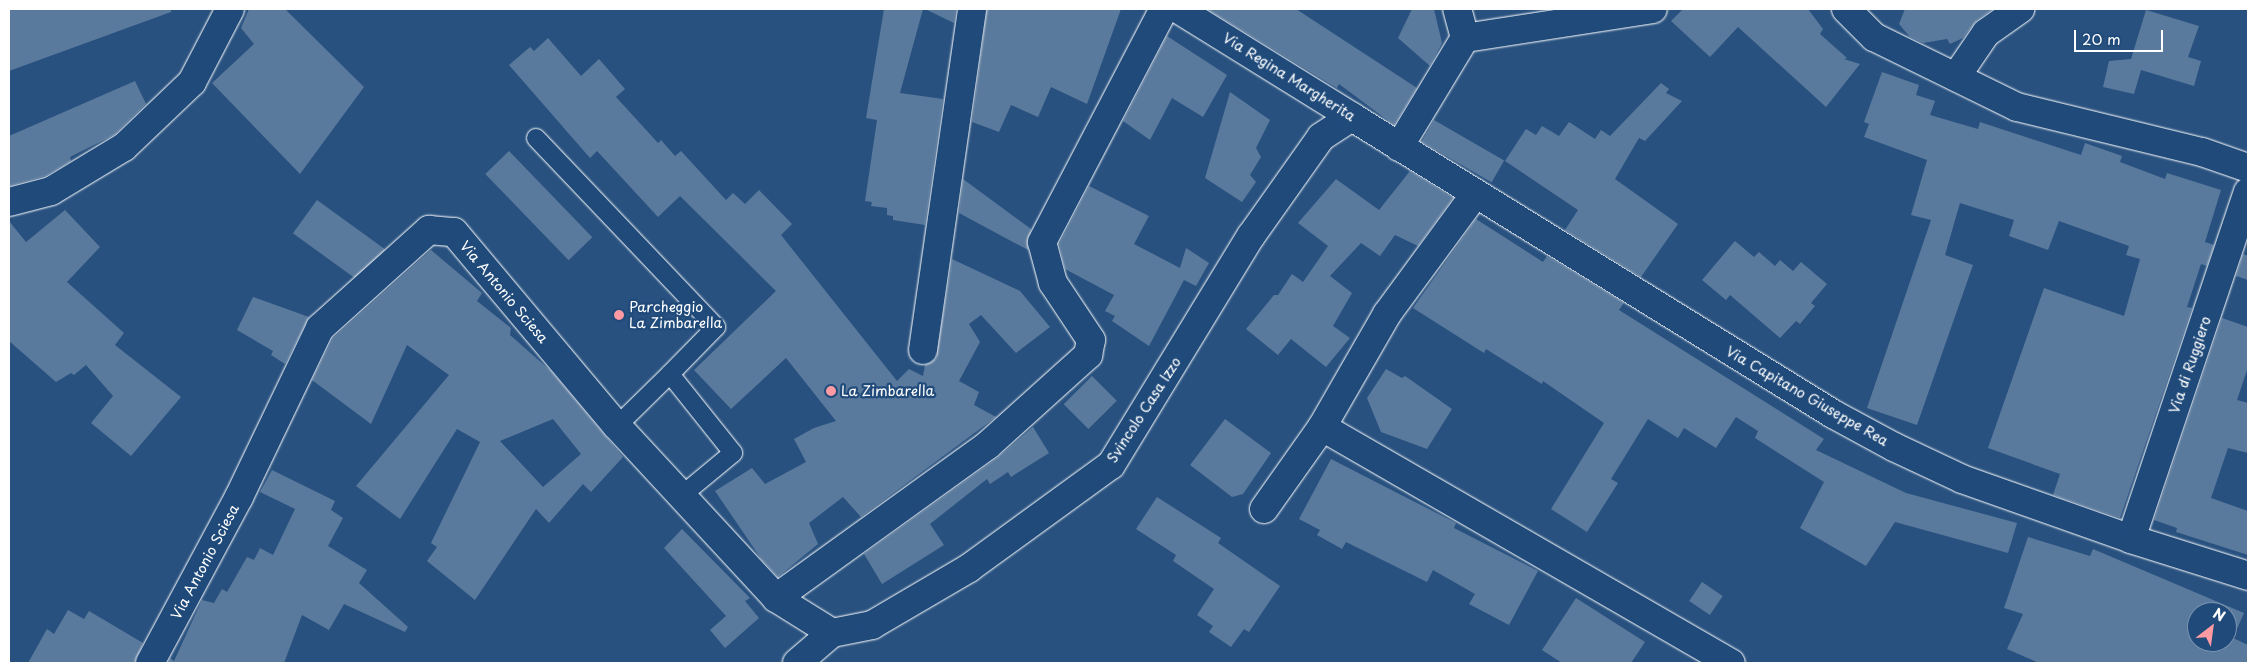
<!DOCTYPE html>
<style>
body{margin:0}
#map{position:relative;width:2257px;height:672px;overflow:hidden;background:#28517f;font-family:"Playpen Sans",sans-serif}
div>[style]{position:absolute}
[style*='--x']{left:calc(var(--x)*1px);top:calc(var(--y)*1px);width:calc(var(--w)*1px);rotate:calc(var(--a)*1deg)}
.building>*{inset:0;background:#5a7a9d;transform-origin:0 0}
.roads{filter:drop-shadow(0 0 1px #fff) drop-shadow(0 0 1px #fff)}
.service>*{height:18px;margin:-9px;padding:0 9px;transform-origin:9px;border-radius:9px;background:#1f4a7a}
.minor>*{height:28px;margin:-14px;padding:0 14px;transform-origin:14px;border-radius:14px;background:#1f4a7a}
.tertiary>*{height:28px;margin:-14px;padding:0 14px;transform-origin:14px;border-radius:14px;background:#1f4a7a}
.dots>*{width:14px;height:14px;translate:-50% -50%;box-sizing:border-box;border:2px solid #1f4a7a;border-radius:50%}
span{translate:-50% -50%;white-space:nowrap;text-align:center;line-height:1.15;-webkit-text-stroke:4.5px #1f4a7a;paint-order:stroke}
.street-label{font-size:14px;color:#fff}
.poi-label{font-size:14px;color:#fff}
.left{translate:0 -50%;text-align:left}
.frame{position:absolute;inset:0;border:10px solid #fff;pointer-events:none}
.north{position:absolute;left:2187px;top:602px;width:50px;height:50px;box-sizing:border-box;background:#1f4a7a;border:1px solid #7992af;border-radius:50%;rotate:30deg;font-size:14px;font-weight:700;line-height:20px;text-align:center;color:#fff}
.north::after{content:'';display:block;margin:auto;width:18px;height:22px;background:#ff9aa2;clip-path:polygon(50% 0,100% 100%,50% 72%,0 100%)}
.scale{position:absolute;left:2074px;top:30px;width:89px;height:22px;box-sizing:border-box;border:2px solid #fff;border-top:0;padding-left:6px;font-size:15px;line-height:18px;white-space:nowrap;color:#fff;-webkit-text-stroke:4px #1f4a7a;paint-order:stroke}
</style>
<div id="map">
<div class="building">
<i style="clip-path:polygon(9px 9px,171px 9px,171px 12px,9px 71px)"></i>
<i style="clip-path:polygon(249px 9px,285px 9px,364px 87px,300px 174px,212px 83px,254px 44px,241px 28px)"></i>
<i style="clip-path:polygon(884px 9px,923px 9px,900px 93px,943px 99px,925px 225px,893px 220px,893px 216px,887px 215px,887px 208px,871px 206px,872px 202px,865px 201px,877px 120px,866px 118px)"></i>
<i style="clip-path:polygon(925px 9px,956px 9px,954px 23px)"></i>
<i style="clip-path:polygon(987px 9px,1121px 9px,1087px 104px,1051px 87px,1038px 117px,1011px 105px,999px 132px,972px 122px)"></i>
<i style="clip-path:polygon(1207px 9px,1296px 9px,1417px 88px,1394px 125px,1339px 84px,1337px 88px)"></i>
<i style="clip-path:polygon(1412px 9px,1434px 9px,1442px 43px,1430px 66px,1398px 38px)"></i>
<i style="clip-path:polygon(1683px 9px,1808px 9px,1823px 29px,1820px 34px,1847px 58px,1844px 59px,1860px 64px,1826px 107px,1738px 27px,1710px 57px,1671px 21px)"></i>
<i style="clip-path:polygon(1905px 9px,1993px 9px,1977px 20px,1963px 38px,1950px 44px,1947px 39px,1923px 43px,1910px 37px,1899px 24px)"></i>
<i style="clip-path:polygon(2146px 10px,2199px 26px,2188px 57px,2201px 61px,2194px 86px,2141px 70px,2134px 94px,2103px 87px,2109px 61px,2131px 59px)"></i>
<i style="clip-path:polygon(1167px 36px,1227px 75px,1203px 117px,1172px 98px,1150px 140px,1123px 121px)"></i>
<i style="clip-path:polygon(548px 38px,581px 76px,599px 59px,625px 89px,616px 97px,658px 143px,661px 140px,675px 156px,681px 151px,726px 200px,733px 193px,745px 204px,759px 190px,792px 224px,781px 235px,897px 381px,909px 369px,923px 376px,925px 365px,936px 359px,952px 259px,1020px 291px,1050px 327px,1016px 353px,981px 315px,969px 324px,980px 342px,959px 381px,979px 392px,974px 405px,996px 417px,861px 517px,843px 497px,809px 523px,818px 544px,778px 577px,762px 560px,715px 491px,752px 468px,765px 484px,806px 462px,794px 439px,814px 428px,836px 421px,786px 358px,731px 409px,694px 370px,776px 291px,680px 196px,658px 217px,597px 151px,590px 158px,509px 65px,530px 47px,534px 51px)"></i>
<i style="clip-path:polygon(1882px 72px,1919px 85px,1916px 95px,1935px 101px,1930px 115px,1978px 129px,1980px 122px,2081px 155px,2085px 143px,2122px 156px,2120px 162px,2165px 179px,2167px 173px,2221px 190px,2205px 242px,2214px 245px,2207px 266px,2201px 264px,2187px 307px,2192px 308px,2120px 518px,2053px 495px,2060px 474px,1988px 448px,2044px 288px,2124px 316px,2140px 259px,2126px 255px,2129px 246px,2059px 221px,2048px 250px,2009px 236px,2014px 220px,1960px 203px,1945px 255px,1973px 265px,1917px 425px,1867px 408px,1931px 220px,1911px 215px,1927px 160px,1864px 137px,1869px 124px,1864px 122px)"></i>
<i style="clip-path:polygon(135px 81px,146px 104px,114px 135px,70px 157px,71px 161px,45px 176px,9px 186px,9px 136px)"></i>
<i style="clip-path:polygon(1661px 83px,1669px 89px,1666px 93px,1682px 101px,1645px 141px,1639px 138px,1615px 179px,1678px 224px,1641px 277px,1565px 230px,1578px 210px,1505px 161px,1526px 129px,1536px 135px,1542px 126px,1559px 136px,1569px 122px,1595px 139px,1601px 130px,1610px 136px)"></i>
<i style="clip-path:polygon(1230px 92px,1270px 120px,1256px 148px,1261px 157px,1250px 175px,1256px 182px,1242px 202px,1205px 178px)"></i>
<i style="left:1434px;top:120px;width:81px;height:25px;rotate:30deg"></i>
<i style="left:509px;top:151px;width:120px;height:33px;rotate:46deg"></i>
<i style="clip-path:polygon(1410px 171px,1453px 198px,1418px 246px,1395px 235px,1380px 256px,1361px 243px,1330px 276px,1352px 293px,1333px 326px,1350px 338px,1326px 367px,1291px 339px,1278px 355px,1246px 329px,1274px 295px,1278px 295px,1292px 274px,1303px 282px,1328px 246px,1298px 223px,1336px 179px,1379px 210px)"></i>
<i style="clip-path:polygon(963px 179px,1031px 229px,1028px 250px,959px 213px)"></i>
<i style="clip-path:polygon(1089px 186px,1149px 216px,1134px 244px,1180px 268px,1186px 248px,1209px 263px,1196px 286px,1184px 280px,1149px 346px,1112px 321px,1115px 316px,1105px 311px,1114px 295px,1065px 269px,1059px 244px)"></i>
<i style="left:317px;top:200px;width:84px;height:41px;rotate:36deg"></i>
<i style="clip-path:polygon(65px 210px,100px 247px,67px 282px,124px 333px,115px 345px,181px 397px,131px 456px,91px 423px,113px 396px,86px 365px,74px 375px,71px 373px,56px 382px,9px 341px,9px 221px,26px 242px)"></i>
<i style="clip-path:polygon(1476px 219px,1543px 262px,1547px 256px,1624px 303px,1619px 310px,1824px 439px,1816px 450px,1906px 493px,2017px 523px,2008px 553px,1895px 522px,1866px 566px,1800px 528px,1824px 482px,1755px 438px,1758px 431px,1736px 417px,1716px 448px,1684px 428px,1678px 438px,1648px 419px,1611px 479px,1618px 483px,1587px 532px,1551px 509px,1604px 423px,1543px 381px,1542px 384px,1486px 349px,1484px 353px,1413px 308px)"></i>
<i style="clip-path:polygon(1735px 241px,1754px 257px,1759px 252px,1775px 266px,1780px 260px,1793px 271px,1801px 262px,1827px 284px,1811px 303px,1815px 306px,1800px 324px,1796px 321px,1780px 338px,1730px 295px,1726px 300px,1702px 280px)"></i>
<i style="clip-path:polygon(evenodd,431px 250px,482px 293px,477px 301px,511px 328px,510px 335px,551px 371px,623px 457px,591px 492px,583px 484px,549px 523px,536px 509px,475px 600px,427px 561px,437px 547px,431px 543px,480px 442px,457px 429px,400px 519px,356px 486px,449px 375px,407px 345px,371px 424px,312px 380px,333px 338px,431px 250px,553px 419px,581px 454px,543px 487px,500px 441px,553px 419px)"></i>
<i style="clip-path:polygon(2243px 254px,2248px 256px,2248px 280px,2236px 276px)"></i>
<i style="clip-path:polygon(253px 297px,309px 317px,285px 364px,271px 355px,273px 351px,237px 330px)"></i>
<i style="clip-path:polygon(2222px 318px,2248px 327px,2248px 367px,2237px 400px,2248px 403px,2248px 453px,2228px 448px,2211px 498px,2248px 511px,2248px 555px,2176px 532px,2177px 528px,2154px 520px)"></i>
<i style="clip-path:polygon(1386px 369px,1402px 378px,1405px 376px,1452px 409px,1427px 449px,1381px 432px,1367px 398px)"></i>
<i style="left:1092px;top:376px;width:35px;height:40px;rotate:45deg"></i>
<i style="clip-path:polygon(1225px 419px,1271px 453px,1243px 494px,1232px 497px,1190px 465px)"></i>
<i style="clip-path:polygon(1033px 427px,1049px 453px,1011px 477px,1008px 472px,990px 484px,987px 479px,930px 524px,944px 545px,882px 584px,864px 554px,997px 458px)"></i>
<i style="clip-path:polygon(1331px 459px,1456px 523px,1454px 528px,1538px 571px,1509px 625px,1469px 604px,1475px 594px,1433px 570px,1427px 582px,1346px 542px,1342px 549px,1317px 535px,1320px 530px,1299px 519px)"></i>
<i style="clip-path:polygon(272px 470px,335px 501px,331px 510px,343px 518px,328px 546px,367px 570px,359px 583px,408px 627px,405px 632px,344px 604px,329px 630px,302px 615px,284px 663px,168px 663px,170px 658px,174px 661px,202px 600px,214px 603px,222px 589px,227px 592px,247px 557px,254px 560px,260px 548px,273px 555px,295px 509px,260px 492px)"></i>
<i style="clip-path:polygon(1157px 497px,1221px 538px,1218px 543px,1280px 586px,1249px 632px,1244px 629px,1231px 647px,1209px 632px,1213px 626px,1197px 615px,1214px 589px,1173px 561px,1176px 555px,1136px 529px)"></i>
<i style="clip-path:polygon(682px 529px,750px 598px,745px 601px,759px 618px,725px 648px,710px 630px,726px 616px,664px 548px)"></i>
<i style="clip-path:polygon(evenodd,2028px 537px,2090px 556px,2093px 549px,2244px 613px,2233px 638px,2248px 645px,2248px 663px,2039px 663px,2007px 649px,2023px 614px,2004px 608px,2028px 537px,2197px 612px,2227px 612px,2227px 642px,2197px 642px,2197px 612px)"></i>
<i style="left:1702px;top:582px;width:25px;height:23px;rotate:34deg"></i>
<i style="clip-path:polygon(1576px 598px,1645px 642px,1631px 663px,1562px 663px,1542px 650px)"></i>
<i style="clip-path:polygon(68px 610px,84px 619px,89px 611px,143px 643px,134px 663px,28px 663px,47px 629px,54px 634px)"></i>
</div>
<div class="roads">
<div class="service">
<i style="--x:536;--y:138;--w:261;--a:46.4"></i>
<i style="--x:716;--y:327;--w:66;--a:134.4"></i>
<i style="--x:670;--y:374;--w:101;--a:51.4"></i>
<i style="--x:733;--y:453;--w:67;--a:140.4"></i>
<i style="--x:617;--y:426;--w:74;--a:-44.5"></i>
</div>
<div class="minor">
<i style="--x:1178;--y:9;--w:205;--a:31.8"></i>
<i style="--x:1846;--y:9;--w:40;--a:45"></i>
<i style="--x:1874;--y:37;--w:159;--a:26.1"></i>
<i style="--x:2017;--y:107;--w:190;--a:13.7"></i>
<i style="--x:2202;--y:152;--w:49;--a:19.2"></i>
<i style="--x:1465;--y:38;--w:190;--a:-8.8"></i>
<i style="--x:1956;--y:77;--w:53;--a:-55.7"></i>
<i style="--x:1986;--y:33;--w:42;--a:-35.2"></i>
<i style="--x:1399;--y:147;--w:127;--a:-58.8"></i>
<i style="--x:1465;--y:38;--w:30;--a:-105"></i>
<i style="--x:9;--y:202;--w:43;--a:-14.7"></i>
<i style="--x:51;--y:191;--w:85;--a:-31.1"></i>
<i style="--x:124;--y:147;--w:94;--a:-43.7"></i>
<i style="--x:192;--y:82;--w:82;--a:-62.5"></i>
<i style="--x:923;--y:350;--w:345;--a:-81.8"></i>
<i style="--x:1322;--y:427;--w:472;--a:30"></i>
<i style="--x:1264;--y:509;--w:100;--a:-54.7"></i>
<i style="--x:1322;--y:427;--w:130;--a:-60.1"></i>
<i style="--x:1387;--y:314;--w:149;--a:-53.7"></i>
<i style="--x:2131;--y:539;--w:366;--a:-71.4"></i>
<i style="--x:776;--y:598;--w:261;--a:-35.8"></i>
<i style="--x:988;--y:445;--w:135;--a:-42"></i>
<i style="--x:1088;--y:355;--w:15;--a:-79"></i>
<i style="--x:1091;--y:340;--w:69;--a:-123.7"></i>
<i style="--x:1053;--y:283;--w:42;--a:-105"></i>
<i style="--x:1042;--y:242;--w:263;--a:-62.4"></i>
<i style="--x:797;--y:663;--w:46;--a:-40.6"></i>
</div>
<div class="tertiary">
<i style="--x:150;--y:663;--w:188;--a:-61.8"></i>
<i style="--x:239;--y:497;--w:187;--a:-64.4"></i>
<i style="--x:320;--y:328;--w:147;--a:-42"></i>
<i style="--x:429;--y:230;--w:25;--a:5"></i>
<i style="--x:454;--y:232;--w:253;--a:50"></i>
<i style="--x:617;--y:426;--w:234;--a:47.2"></i>
<i style="--x:776;--y:598;--w:66;--a:32"></i>
<i style="--x:832;--y:633;--w:41;--a:-11.3"></i>
<i style="--x:872;--y:625;--w:113;--a:-30.4"></i>
<i style="--x:969;--y:568;--w:175;--a:-36"></i>
<i style="--x:1111;--y:465;--w:268;--a:-58.6"></i>
<i style="--x:1251;--y:236;--w:121;--a:-54.7"></i>
<i style="--x:1321;--y:137;--w:37;--a:-33"></i>
<i style="--x:1352;--y:117;--w:565;--a:31.69"></i>
<i style="--x:1833;--y:414;--w:69;--a:28.4"></i>
<i style="--x:1894;--y:447;--w:75;--a:25.2"></i>
<i style="--x:1962;--y:479;--w:179;--a:19.5"></i>
<i style="--x:2131;--y:539;--w:123;--a:17.5"></i>
</div>
</div>
<div class="dots">
<i style="left:619px;top:315px;background:#ff9aa2"></i>
<i style="left:831px;top:391px;background:#ff9aa2"></i>
</div>
<div class="street-label">
<span style="left:1289px;top:77px;rotate:32deg">Via Regina Margherita</span>
<span style="left:504px;top:292px;rotate:50deg">Via Antonio Sciesa</span>
<span style="left:2190px;top:365px;rotate:-71deg">Via di Ruggiero</span>
<span style="left:1807px;top:396px;rotate:30deg">Via Capitano Giuseppe Rea</span>
<span style="left:1144px;top:410px;rotate:-57deg">Svincolo Casa Izzo</span>
<span style="left:205px;top:562px;rotate:-62deg">Via Antonio Sciesa</span>
</div>
<div class="poi-label">
<span class="left" style="left:629px;top:315px">Parcheggio<br>La Zimbarella</span>
<span class="left" style="left:841px;top:391px">La Zimbarella</span>
</div>
<div class="frame"></div>
<div class="north">N</div>
<div class="scale">20 m</div>
</div>
